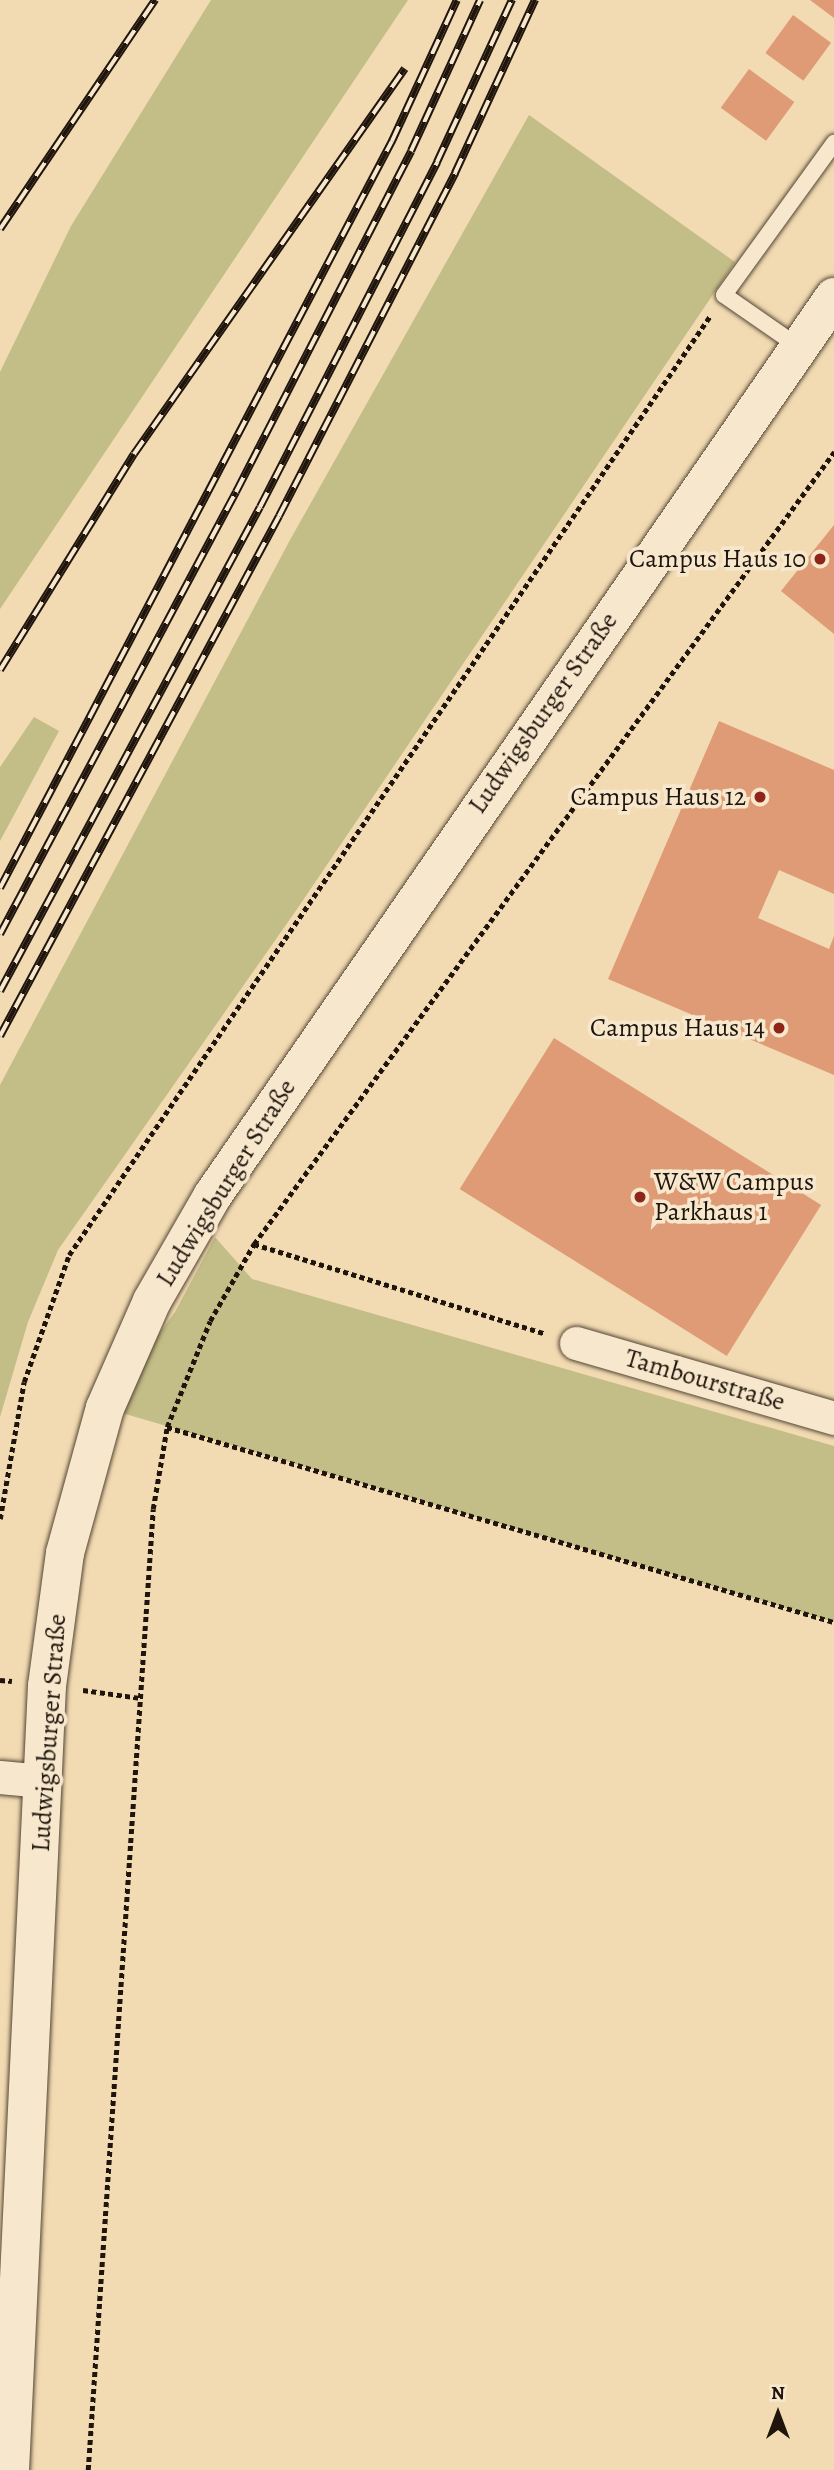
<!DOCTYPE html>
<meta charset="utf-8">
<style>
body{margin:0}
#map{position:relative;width:834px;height:2470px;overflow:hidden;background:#f2dbb2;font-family:Alegreya,serif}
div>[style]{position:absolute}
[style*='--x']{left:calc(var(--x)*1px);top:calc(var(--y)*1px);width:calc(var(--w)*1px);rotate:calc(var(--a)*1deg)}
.green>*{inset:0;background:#c3bd87}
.building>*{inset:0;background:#de9b75;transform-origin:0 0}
.path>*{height:4.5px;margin-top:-2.25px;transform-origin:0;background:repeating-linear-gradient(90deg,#1f150d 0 5px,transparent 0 8.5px)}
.roads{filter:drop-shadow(0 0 2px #544636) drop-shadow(0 0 2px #544636)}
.service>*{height:16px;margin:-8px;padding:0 8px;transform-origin:8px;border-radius:8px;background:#f7e8cd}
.minor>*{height:33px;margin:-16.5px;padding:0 16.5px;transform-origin:16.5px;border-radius:16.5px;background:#f7e8cd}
.secondary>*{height:38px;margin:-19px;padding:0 19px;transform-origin:19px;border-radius:19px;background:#f7e8cd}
.rail>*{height:8px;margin-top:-4px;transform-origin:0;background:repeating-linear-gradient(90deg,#f7e8cd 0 16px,#1f150d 0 32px);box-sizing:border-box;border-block:2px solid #1f150d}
.dots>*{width:19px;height:19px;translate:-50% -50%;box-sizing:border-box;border:4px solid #f7e8cd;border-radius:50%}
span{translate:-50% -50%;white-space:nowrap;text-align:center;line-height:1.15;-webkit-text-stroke:7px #f7e8cd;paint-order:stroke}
.poi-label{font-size:26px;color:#1f150d}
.right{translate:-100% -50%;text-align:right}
.left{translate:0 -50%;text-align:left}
.street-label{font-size:26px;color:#1f150d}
.north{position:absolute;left:743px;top:2379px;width:70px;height:70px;-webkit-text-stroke:5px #f7e8cd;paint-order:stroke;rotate:0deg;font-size:19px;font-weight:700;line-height:28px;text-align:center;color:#1f150d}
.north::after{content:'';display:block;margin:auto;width:24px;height:32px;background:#1f150d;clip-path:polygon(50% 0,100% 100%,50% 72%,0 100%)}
</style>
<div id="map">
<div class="green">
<i style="clip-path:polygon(211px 0,408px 0,0 609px,0 372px,71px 226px)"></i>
<i style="clip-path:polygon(529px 115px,735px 262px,295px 912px,58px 1250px,28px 1322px,0 1417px,0 1085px,290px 540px)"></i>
<i style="clip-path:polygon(34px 717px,59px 731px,0 841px,0 767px)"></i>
<i style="clip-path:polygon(215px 1237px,252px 1279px,834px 1446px,834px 1622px,105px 1408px,175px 1312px)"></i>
</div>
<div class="building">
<i style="clip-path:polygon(810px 0,834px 0,834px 18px)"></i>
<i style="left:793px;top:15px;width:47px;height:47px;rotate:36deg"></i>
<i style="left:749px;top:69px;width:56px;height:48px;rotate:36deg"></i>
<i style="clip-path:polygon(834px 525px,834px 634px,781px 591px)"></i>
<i style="clip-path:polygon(719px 721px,834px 770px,834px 894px,779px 870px,758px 918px,829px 949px,834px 936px,834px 1075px,608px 979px)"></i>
<i style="left:554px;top:1038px;width:315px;height:178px;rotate:32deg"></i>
</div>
<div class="path">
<i style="--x:254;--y:1244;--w:303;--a:17.1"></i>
<i style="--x:167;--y:1427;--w:695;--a:16.3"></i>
<i style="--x:0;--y:1519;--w:139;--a:-80.1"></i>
<i style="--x:24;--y:1382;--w:135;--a:-70.5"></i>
<i style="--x:69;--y:1255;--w:1137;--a:-55.68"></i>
<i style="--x:0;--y:1680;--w:12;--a:5"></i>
<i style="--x:83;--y:1690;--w:59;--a:7.9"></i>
<i style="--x:88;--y:2470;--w:963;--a:-86.13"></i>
<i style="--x:153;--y:1509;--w:83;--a:-80.3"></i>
<i style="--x:167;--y:1427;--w:114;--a:-67.9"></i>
<i style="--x:210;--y:1321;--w:89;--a:-60.3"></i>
<i style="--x:254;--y:1244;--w:982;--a:-53.78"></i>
</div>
<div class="roads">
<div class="service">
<i style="--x:799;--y:347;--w:91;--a:-145.3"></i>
<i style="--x:724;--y:295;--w:188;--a:-54.1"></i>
</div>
<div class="minor">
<i style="--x:576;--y:1343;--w:269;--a:16.2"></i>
<i style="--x:0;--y:1777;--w:43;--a:5.3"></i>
</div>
<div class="secondary">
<i style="--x:10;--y:2470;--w:785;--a:-87.3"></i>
<i style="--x:47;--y:1686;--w:134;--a:-82.3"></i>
<i style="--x:65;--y:1553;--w:150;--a:-74.6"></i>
<i style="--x:105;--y:1408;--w:117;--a:-66.3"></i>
<i style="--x:152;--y:1301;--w:122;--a:-60.1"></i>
<i style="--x:213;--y:1195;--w:1092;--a:-55.33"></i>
</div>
</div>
<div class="rail">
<i style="--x:0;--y:229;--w:277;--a:-55.9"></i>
<i style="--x:0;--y:670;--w:254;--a:-58.2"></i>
<i style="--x:134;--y:454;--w:471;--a:-54.9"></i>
<i style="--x:0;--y:888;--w:844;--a:-62.31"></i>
<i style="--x:392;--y:141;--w:155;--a:-65.3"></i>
<i style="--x:0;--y:934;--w:501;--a:-61.9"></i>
<i style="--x:236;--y:492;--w:383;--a:-62.8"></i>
<i style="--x:411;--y:151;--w:166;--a:-65.4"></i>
<i style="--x:0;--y:991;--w:549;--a:-61.76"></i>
<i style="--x:260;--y:507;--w:388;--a:-62.8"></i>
<i style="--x:437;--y:162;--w:179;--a:-65.2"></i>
<i style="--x:0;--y:1036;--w:590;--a:-61.78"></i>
<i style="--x:279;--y:516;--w:386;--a:-62.8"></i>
<i style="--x:455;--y:173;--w:191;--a:-65.2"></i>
</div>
<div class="dots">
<i style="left:820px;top:559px;background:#8f2418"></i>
<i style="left:760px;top:797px;background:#8f2418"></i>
<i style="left:779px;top:1028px;background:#8f2418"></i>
<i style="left:640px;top:1197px;background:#8f2418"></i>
</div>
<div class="poi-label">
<span class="right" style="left:806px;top:559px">Campus Haus 10</span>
<span class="right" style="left:746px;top:797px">Campus Haus 12</span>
<span class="right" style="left:765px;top:1028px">Campus Haus 14</span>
<span class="left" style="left:654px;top:1197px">W&amp;W Campus<br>Parkhaus 1</span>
</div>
<div class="street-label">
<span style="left:543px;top:713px;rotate:-55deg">Ludwigsburger Straße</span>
<span style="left:226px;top:1183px;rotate:-58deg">Ludwigsburger Straße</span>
<span style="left:705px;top:1380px;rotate:16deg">Tambourstraße</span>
<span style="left:49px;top:1733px;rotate:-86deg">Ludwigsburger Straße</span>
</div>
<div class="north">N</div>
</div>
